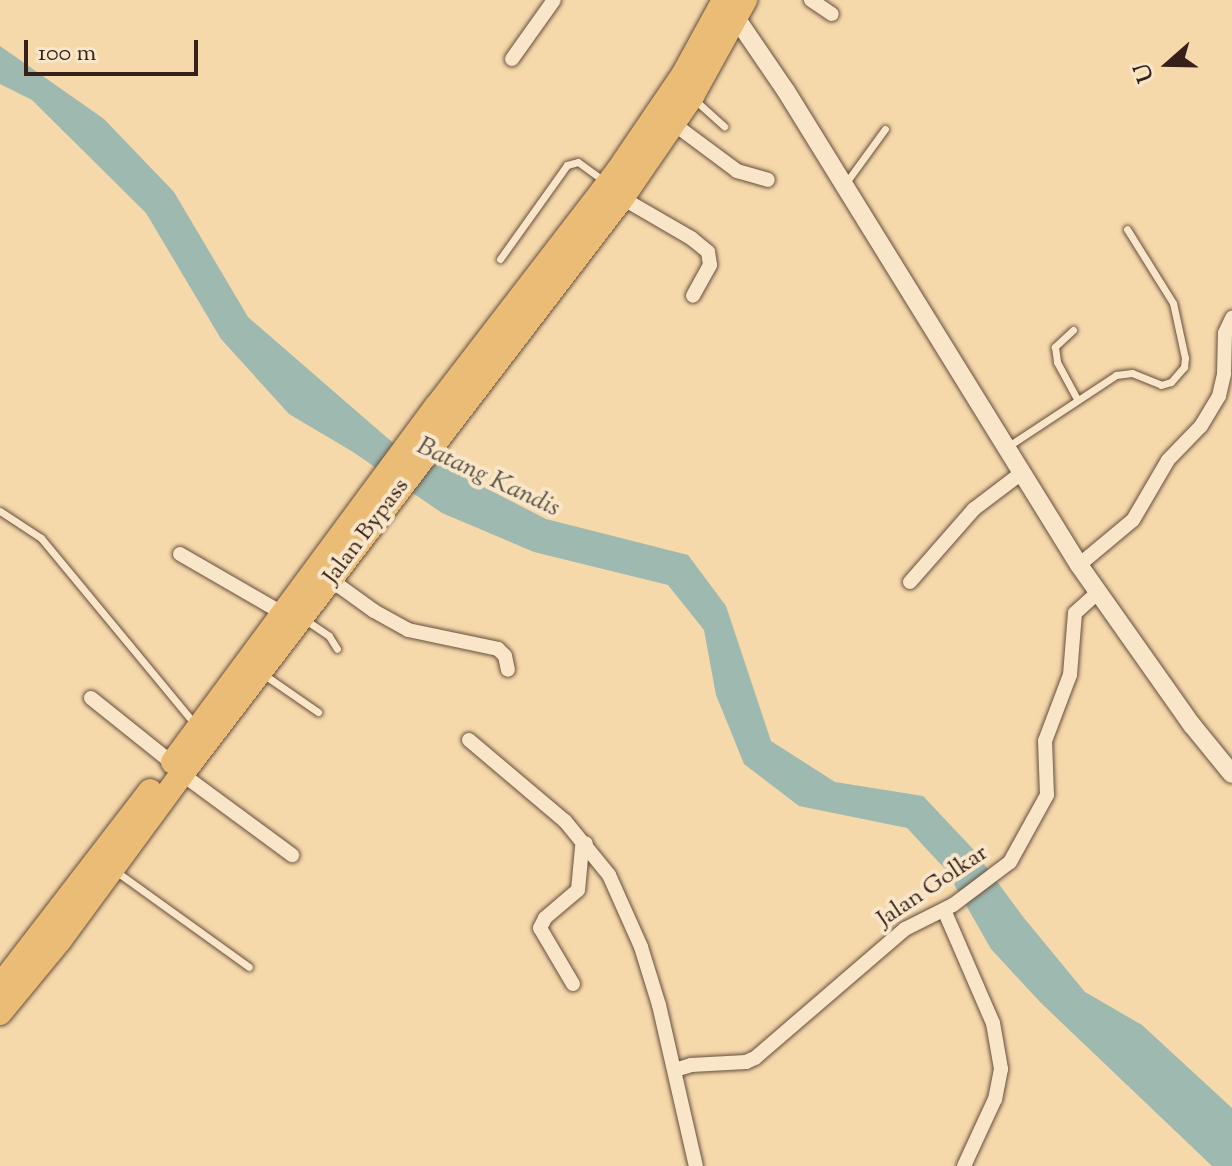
<!DOCTYPE html>
<style>
body{margin:0}
#map{position:relative;width:1232px;height:1166px;overflow:hidden;background:#f6d9ab;font-family:"Sorts Mill Goudy",serif}
div>[style]{position:absolute}
[style*='--x']{left:calc(var(--x)*1px);top:calc(var(--y)*1px);width:calc(var(--w)*1px);rotate:calc(var(--a)*1deg)}
.water>*{inset:0;background:#9eb9b0}
.roads{filter:drop-shadow(0 0 2px #664e3e) drop-shadow(0 0 2px #664e3e)}
.lane>*{height:7px;margin:-3.5px;padding:0 3.5px;transform-origin:3.5px;border-radius:3.5px;background:#f9e6c8}
.street>*{height:14px;margin:-7px;padding:0 7px;transform-origin:7px;border-radius:7px;background:#f9e6c8}
.secondary>*{height:18px;margin:-9px;padding:0 9px;transform-origin:9px;border-radius:9px;background:#f9e6c8}
.highway>*{height:24px;margin:-12px;padding:0 12px;transform-origin:12px;border-radius:12px;background:#ebbc76}
span{translate:-50% -50%;white-space:nowrap;text-align:center;line-height:1.15;-webkit-text-stroke:8px #f9e6c8;paint-order:stroke}
.street-label{font-size:24px;color:#362019}
.water-label{font-size:26px;color:#554e46;font-style:italic}
.north{position:absolute;left:1128px;top:24px;width:80px;height:80px;-webkit-text-stroke:6px #f9e6c8;paint-order:stroke;rotate:250deg;font-size:22px;font-weight:700;line-height:32px;text-align:center;color:#362019}
.north::after{content:'';display:block;margin:auto;width:28px;height:36px;background:#362019;clip-path:polygon(50% 0,100% 100%,50% 72%,0 100%)}
.scale{position:absolute;left:24px;top:40px;width:174px;height:36px;box-sizing:border-box;border:4px solid #362019;border-top:0;padding-left:10px;font-size:24px;line-height:28px;white-space:nowrap;color:#362019;-webkit-text-stroke:6px #f9e6c8;paint-order:stroke}
</style>
<div id="map">
<div class="water">
<i style="clip-path:polygon(0 46px,104px 119px,174px 192px,248px 317px,392px 442px,445px 454px,466px 478px,546px 519px,688px 555px,726px 606px,771px 741px,835px 782px,923px 796px,973px 849px,1024px 918px,1085px 992px,1142px 1025px,1232px 1108px,1232px 1166px,1212px 1166px,1041px 1003px,991px 949px,946px 870px,907px 828px,799px 806px,744px 764px,716px 695px,704px 630px,668px 585px,534px 552px,442px 513px,353px 452px,289px 414px,221px 339px,146px 213px,32px 100px,0 84px)"></i>
</div>
<div class="roads">
<div class="lane">
<i style="--x:696;--y:101;--w:38;--a:42"></i>
<i style="--x:845;--y:184;--w:68;--a:-54"></i>
<i style="--x:500;--y:259;--w:115;--a:-54.5"></i>
<i style="--x:567;--y:165;--w:11;--a:-15"></i>
<i style="--x:578;--y:162;--w:31;--a:36"></i>
<i style="--x:1073;--y:330;--w:25;--a:137"></i>
<i style="--x:1055;--y:347;--w:15;--a:82"></i>
<i style="--x:1057;--y:362;--w:42;--a:61.6"></i>
<i style="--x:1007;--y:447;--w:131;--a:-33.4"></i>
<i style="--x:1116;--y:375;--w:16;--a:-7"></i>
<i style="--x:1132;--y:373;--w:31;--a:22"></i>
<i style="--x:1161;--y:385;--w:10;--a:-17"></i>
<i style="--x:1171;--y:382;--w:20;--a:-49"></i>
<i style="--x:1184;--y:367;--w:9;--a:-84"></i>
<i style="--x:1185;--y:358;--w:56;--a:-102.3"></i>
<i style="--x:1173;--y:303;--w:87;--a:-121.9"></i>
<i style="--x:0;--y:511;--w:49;--a:33.4"></i>
<i style="--x:41;--y:538;--w:240;--a:50.4"></i>
<i style="--x:304;--y:619;--w:30;--a:34"></i>
<i style="--x:329;--y:636;--w:15;--a:58"></i>
<i style="--x:263;--y:674;--w:67;--a:34.6"></i>
<i style="--x:114;--y:870;--w:166;--a:35.7"></i>
</div>
<div class="street">
<i style="--x:811;--y:0;--w:25;--a:34"></i>
<i style="--x:512;--y:59;--w:72;--a:-54.6"></i>
<i style="--x:674;--y:124;--w:79;--a:36.7"></i>
<i style="--x:737;--y:171;--w:32;--a:16"></i>
<i style="--x:622;--y:198;--w:80;--a:30.1"></i>
<i style="--x:691;--y:238;--w:22;--a:39"></i>
<i style="--x:708;--y:252;--w:13;--a:81"></i>
<i style="--x:710;--y:265;--w:35;--a:119"></i>
<i style="--x:180;--y:554;--w:118;--a:30"></i>
<i style="--x:1079;--y:565;--w:70;--a:-39.8"></i>
<i style="--x:1133;--y:520;--w:69;--a:-59.7"></i>
<i style="--x:1168;--y:460;--w:47;--a:-45.9"></i>
<i style="--x:1201;--y:426;--w:35;--a:-59"></i>
<i style="--x:1219;--y:396;--w:23;--a:-77"></i>
<i style="--x:1224;--y:374;--w:41;--a:-88.6"></i>
<i style="--x:1225;--y:333;--w:17;--a:-65"></i>
<i style="--x:331;--y:580;--w:53;--a:35.8"></i>
<i style="--x:374;--y:611;--w:39;--a:29"></i>
<i style="--x:408;--y:630;--w:92;--a:11.9"></i>
<i style="--x:498;--y:649;--w:10;--a:45"></i>
<i style="--x:505;--y:656;--w:14;--a:78"></i>
<i style="--x:910;--y:582;--w:97;--a:-48.8"></i>
<i style="--x:974;--y:509;--w:61;--a:-37.1"></i>
<i style="--x:91;--y:698;--w:104;--a:38.7"></i>
<i style="--x:469;--y:740;--w:126;--a:40.2"></i>
<i style="--x:565;--y:821;--w:70;--a:50.8"></i>
<i style="--x:609;--y:875;--w:79;--a:66"></i>
<i style="--x:641;--y:947;--w:61;--a:72.8"></i>
<i style="--x:659;--y:1005;--w:165;--a:77.1"></i>
<i style="--x:182;--y:774;--w:137;--a:36.4"></i>
<i style="--x:944;--y:910;--w:123;--a:66.6"></i>
<i style="--x:993;--y:1023;--w:47;--a:80.1"></i>
<i style="--x:1001;--y:1069;--w:31;--a:101"></i>
<i style="--x:995;--y:1099;--w:74;--a:114.8"></i>
<i style="--x:573;--y:984;--w:65;--a:-120.5"></i>
<i style="--x:540;--y:928;--w:11;--a:-63"></i>
<i style="--x:545;--y:918;--w:43;--a:-40.3"></i>
<i style="--x:578;--y:890;--w:42;--a:-84.6"></i>
<i style="--x:582;--y:848;--w:6;--a:-51"></i>
<i style="--x:675;--y:1070;--w:17;--a:-17"></i>
<i style="--x:691;--y:1065;--w:55;--a:-3.1"></i>
<i style="--x:746;--y:1062;--w:10;--a:-24"></i>
<i style="--x:755;--y:1058;--w:198;--a:-40.7"></i>
<i style="--x:905;--y:929;--w:54;--a:-26.6"></i>
<i style="--x:953;--y:905;--w:71;--a:-37"></i>
<i style="--x:1010;--y:862;--w:77;--a:-61.1"></i>
<i style="--x:1047;--y:795;--w:54;--a:-92.1"></i>
<i style="--x:1045;--y:741;--w:71;--a:-69.3"></i>
<i style="--x:1070;--y:675;--w:62;--a:-85.4"></i>
<i style="--x:1075;--y:613;--w:31;--a:-42"></i>
</div>
<div class="secondary">
<i style="--x:730;--y:9;--w:99;--a:55.7"></i>
<i style="--x:786;--y:91;--w:557;--a:58.28"></i>
<i style="--x:1079;--y:565;--w:196;--a:54.8"></i>
<i style="--x:1192;--y:725;--w:63;--a:50.8"></i>
</div>
<div class="highway">
<i style="--x:173;--y:762;--w:442;--a:-53.5"></i>
<i style="--x:436;--y:407;--w:297;--a:-52.4"></i>
<i style="--x:617;--y:172;--w:117;--a:-55.8"></i>
<i style="--x:683;--y:75;--w:85;--a:-61.3"></i>
<i style="--x:0;--y:986;--w:246;--a:-52.4"></i>
<i style="--x:0;--y:1013;--w:94;--a:-50.6"></i>
<i style="--x:60;--y:940;--w:206;--a:-53.7"></i>
<i style="--x:182;--y:774;--w:725;--a:-52.62"></i>
<i style="--x:622;--y:198;--w:124;--a:-55.5"></i>
<i style="--x:692;--y:96;--w:110;--a:-61.1"></i>
</div>
</div>
<div class="street-label">
<span style="left:367px;top:532px;rotate:-53deg">Jalan Bypass</span>
<span style="left:933px;top:887px;rotate:-34deg">Jalan Golkar</span>
</div>
<div class="water-label">
<span style="left:488px;top:478px;rotate:25deg">Batang Kandis</span>
</div>
<div class="north">U</div>
<div class="scale">100 m</div>
</div>
